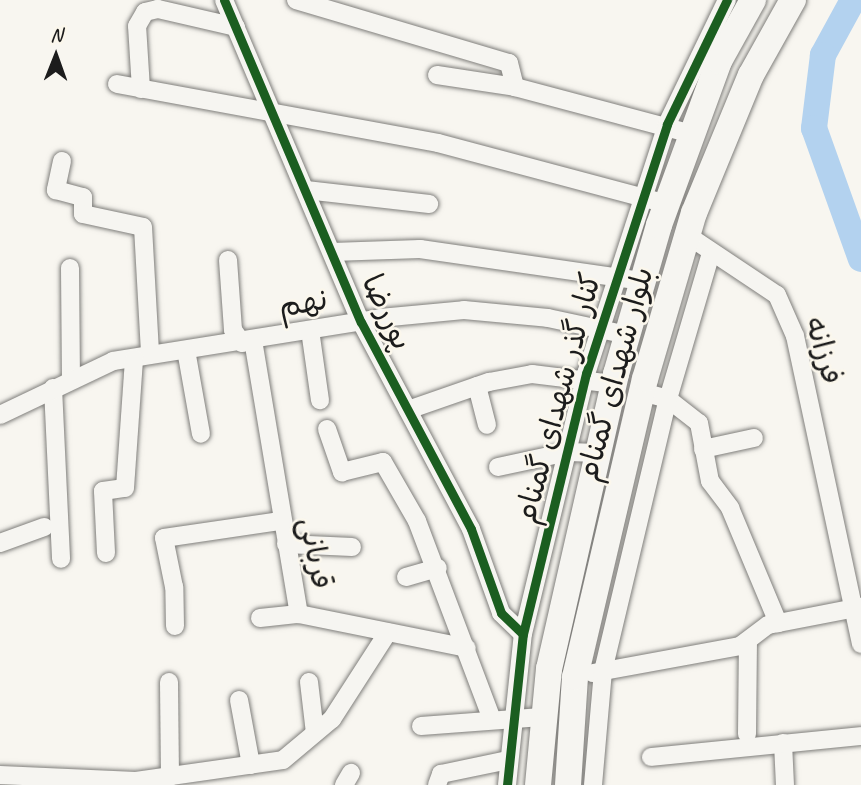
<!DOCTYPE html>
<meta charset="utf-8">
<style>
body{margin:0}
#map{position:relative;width:861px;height:785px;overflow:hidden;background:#f8f6f0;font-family:Caveat,"Playpen Sans Arabic",sans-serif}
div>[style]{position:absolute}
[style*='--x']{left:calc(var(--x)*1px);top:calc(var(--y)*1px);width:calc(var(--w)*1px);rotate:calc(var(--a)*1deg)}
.river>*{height:26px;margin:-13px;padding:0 13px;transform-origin:13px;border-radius:13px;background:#b3d2ef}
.roads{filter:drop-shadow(0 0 2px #7f7e7b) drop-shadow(0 0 2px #7f7e7b)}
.minor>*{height:18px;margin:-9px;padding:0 9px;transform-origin:9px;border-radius:9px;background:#f6f5f1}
.highway>*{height:26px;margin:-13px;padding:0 13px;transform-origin:13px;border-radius:13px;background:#f6f5f1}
.cycleway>*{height:9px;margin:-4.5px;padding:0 4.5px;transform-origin:4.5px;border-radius:4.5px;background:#1b5e20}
span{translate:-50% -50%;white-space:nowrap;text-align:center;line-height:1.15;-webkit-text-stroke:5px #fbf7ec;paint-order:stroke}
.street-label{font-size:30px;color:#1c1c1c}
.north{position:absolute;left:21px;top:21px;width:70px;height:70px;-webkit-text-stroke:5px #fbf7ec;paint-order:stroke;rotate:1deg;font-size:19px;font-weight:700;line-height:28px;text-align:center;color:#1c1c1c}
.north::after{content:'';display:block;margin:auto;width:24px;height:32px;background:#1c1c1c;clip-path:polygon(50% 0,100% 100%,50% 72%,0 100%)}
</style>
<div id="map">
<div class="river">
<i style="--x:853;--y:0;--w:63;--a:118.6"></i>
<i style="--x:823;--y:55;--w:74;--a:97"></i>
<i style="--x:814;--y:128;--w:139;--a:70.3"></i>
</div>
<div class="roads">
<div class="minor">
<i style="--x:224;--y:0;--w:350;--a:67"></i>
<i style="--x:361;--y:322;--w:234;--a:62"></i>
<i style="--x:471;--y:529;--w:89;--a:70.3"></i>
<i style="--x:501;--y:613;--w:30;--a:44"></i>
<i style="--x:296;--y:0;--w:222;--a:16.5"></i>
<i style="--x:509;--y:63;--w:25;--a:76"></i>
<i style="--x:437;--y:75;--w:79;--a:8.7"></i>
<i style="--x:515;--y:87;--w:183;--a:14.9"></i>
<i style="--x:117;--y:84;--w:326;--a:10.4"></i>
<i style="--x:438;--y:143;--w:237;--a:14.9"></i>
<i style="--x:141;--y:89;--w:63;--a:-93.6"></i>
<i style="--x:137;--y:26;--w:16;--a:-60"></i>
<i style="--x:145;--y:12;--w:13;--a:-13"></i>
<i style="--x:158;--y:9;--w:80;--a:13"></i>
<i style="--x:62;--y:161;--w:30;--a:102"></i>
<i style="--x:56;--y:190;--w:28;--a:15"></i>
<i style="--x:83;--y:197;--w:17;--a:90"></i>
<i style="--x:83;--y:214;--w:61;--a:12.2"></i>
<i style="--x:143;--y:227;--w:127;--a:86.8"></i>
<i style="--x:306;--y:190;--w:124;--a:6.5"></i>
<i style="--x:687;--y:235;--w:108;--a:33.7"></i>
<i style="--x:777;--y:295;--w:45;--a:66.3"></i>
<i style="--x:795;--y:336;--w:315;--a:77.9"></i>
<i style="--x:332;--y:252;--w:88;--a:-2"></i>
<i style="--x:420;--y:249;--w:225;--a:8.2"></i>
<i style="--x:228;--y:260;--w:70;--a:85.9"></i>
<i style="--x:233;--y:330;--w:16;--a:55"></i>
<i style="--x:70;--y:268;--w:111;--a:89.5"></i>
<i style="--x:310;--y:330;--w:71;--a:81.9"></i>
<i style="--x:253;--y:340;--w:278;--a:80.5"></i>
<i style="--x:299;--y:614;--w:171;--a:11.4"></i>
<i style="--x:186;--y:350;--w:85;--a:79.9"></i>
<i style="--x:477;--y:386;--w:40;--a:75.6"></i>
<i style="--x:53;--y:388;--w:171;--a:87.3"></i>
<i style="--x:642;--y:392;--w:27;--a:15"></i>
<i style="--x:668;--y:399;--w:39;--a:38"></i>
<i style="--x:699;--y:423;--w:59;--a:79.3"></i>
<i style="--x:710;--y:481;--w:34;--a:53"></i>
<i style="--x:730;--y:508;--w:125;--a:67.3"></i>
<i style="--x:408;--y:410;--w:86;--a:-19.1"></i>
<i style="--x:489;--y:382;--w:44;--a:-10.5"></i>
<i style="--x:532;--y:374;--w:83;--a:7"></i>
<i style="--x:0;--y:415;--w:125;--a:-25.5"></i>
<i style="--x:113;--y:361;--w:270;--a:-9.1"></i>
<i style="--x:380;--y:318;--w:84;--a:-5.4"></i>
<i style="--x:464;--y:310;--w:84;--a:5.4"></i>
<i style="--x:548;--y:318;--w:81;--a:12.1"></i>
<i style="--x:327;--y:429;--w:46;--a:70.8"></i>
<i style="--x:342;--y:472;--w:42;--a:-13.7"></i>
<i style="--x:383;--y:462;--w:68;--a:60"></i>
<i style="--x:417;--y:521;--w:212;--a:69.3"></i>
<i style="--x:703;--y:449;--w:52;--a:-12.2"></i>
<i style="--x:498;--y:467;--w:72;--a:-12.1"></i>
<i style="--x:568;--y:452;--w:30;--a:2"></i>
<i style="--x:0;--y:543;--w:47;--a:-20"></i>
<i style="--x:286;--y:544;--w:66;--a:2.6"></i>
<i style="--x:106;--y:553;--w:62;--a:-92.8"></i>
<i style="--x:103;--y:491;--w:22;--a:-8"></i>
<i style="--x:125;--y:488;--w:130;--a:-86"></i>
<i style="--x:406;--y:577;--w:33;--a:-16"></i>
<i style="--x:260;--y:618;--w:39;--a:-6"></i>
<i style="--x:175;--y:626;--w:39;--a:-91"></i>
<i style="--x:174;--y:587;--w:50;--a:-101.5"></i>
<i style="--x:164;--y:538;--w:118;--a:-8.3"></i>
<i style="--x:593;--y:673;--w:149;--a:-10.4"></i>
<i style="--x:740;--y:646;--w:35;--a:-37"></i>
<i style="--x:768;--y:625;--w:95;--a:-11"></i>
<i style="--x:169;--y:682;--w:95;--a:89.4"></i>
<i style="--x:309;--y:682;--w:51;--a:83.3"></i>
<i style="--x:239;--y:700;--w:66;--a:79.5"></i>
<i style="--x:421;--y:726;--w:121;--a:-4.3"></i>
<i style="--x:747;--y:734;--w:93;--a:-89.4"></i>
<i style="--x:783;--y:743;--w:42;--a:87.3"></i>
<i style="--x:651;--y:757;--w:211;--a:-5.7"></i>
<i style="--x:0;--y:775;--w:136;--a:2.5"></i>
<i style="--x:136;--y:781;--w:148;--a:-8.1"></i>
<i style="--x:283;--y:760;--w:64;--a:-39.9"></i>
<i style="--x:332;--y:719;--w:103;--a:-57.2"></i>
<i style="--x:344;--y:785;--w:14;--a:-60"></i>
<i style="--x:437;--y:785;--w:12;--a:-70"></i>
<i style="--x:441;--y:774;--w:68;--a:-11.8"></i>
<i style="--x:507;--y:785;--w:152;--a:-84"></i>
<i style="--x:523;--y:634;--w:268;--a:-76.4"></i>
<i style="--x:586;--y:374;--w:263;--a:-72"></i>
<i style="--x:667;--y:124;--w:138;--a:-64.2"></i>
<i style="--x:593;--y:785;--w:114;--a:-85"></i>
<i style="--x:603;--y:671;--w:280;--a:-76.6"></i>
<i style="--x:668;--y:399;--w:152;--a:-73.6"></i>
</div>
<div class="highway">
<i style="--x:538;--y:785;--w:117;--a:-84.6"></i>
<i style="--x:549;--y:669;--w:303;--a:-77.2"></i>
<i style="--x:616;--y:374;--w:155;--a:-73.9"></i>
<i style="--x:659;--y:225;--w:175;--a:-69.9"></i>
<i style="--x:719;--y:61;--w:70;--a:-60.9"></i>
<i style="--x:568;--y:785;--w:108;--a:-86.3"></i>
<i style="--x:575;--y:677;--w:306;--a:-76.8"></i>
<i style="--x:645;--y:379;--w:173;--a:-73.6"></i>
<i style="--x:694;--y:213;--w:149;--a:-67.6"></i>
<i style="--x:751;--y:75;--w:86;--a:-60.8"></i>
</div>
</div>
<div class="cycleway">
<i style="--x:224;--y:0;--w:350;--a:67"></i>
<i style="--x:361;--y:322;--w:234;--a:62"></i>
<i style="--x:471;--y:529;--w:89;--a:70.3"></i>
<i style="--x:501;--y:613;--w:30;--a:44"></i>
<i style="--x:507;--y:785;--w:152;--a:-84"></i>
<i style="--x:523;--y:634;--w:268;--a:-76.4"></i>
<i style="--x:586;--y:374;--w:263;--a:-72"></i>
<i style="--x:667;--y:124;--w:138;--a:-64.2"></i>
</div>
<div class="street-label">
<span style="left:303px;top:303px;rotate:-10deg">نهم</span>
<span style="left:387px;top:312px;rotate:65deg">پوررضا</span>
<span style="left:824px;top:350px;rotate:74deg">فرزانه</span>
<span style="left:615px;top:374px;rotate:-75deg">بلوار شهدای گمنام</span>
<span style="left:558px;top:398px;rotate:-75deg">کنار گذر شهدای گمنام</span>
<span style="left:316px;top:553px;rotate:79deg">قربانی</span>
</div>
<div class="north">N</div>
</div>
